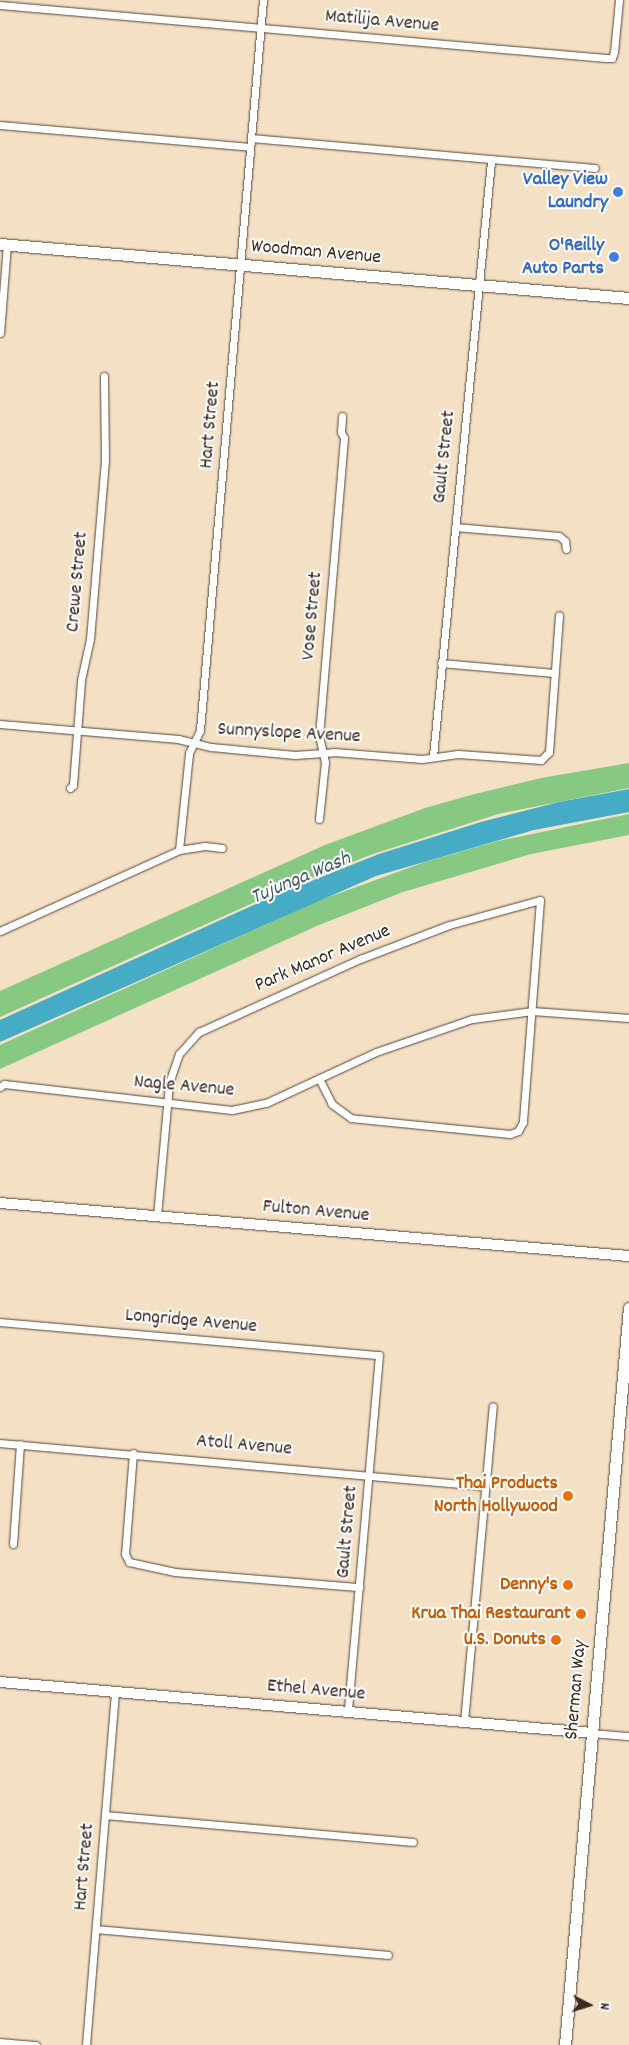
<!DOCTYPE html>
<style>
body{margin:0}
#map{position:relative;width:629px;height:2045px;overflow:hidden;background:#f4e0c5;font-family:Dekko,sans-serif}
div>[style]{position:absolute}
[style*='--x']{left:calc(var(--x)*1px);top:calc(var(--y)*1px);width:calc(var(--w)*1px);rotate:calc(var(--a)*1deg)}
.green>*{inset:0;background:#87c982}
.water>*{inset:0;background:#46acc6}
.roads{filter:drop-shadow(0 0 1px #574537) drop-shadow(0 0 1px #574537)}
.street>*{height:7px;margin:-3.5px;padding:0 3.5px;transform-origin:3.5px;border-radius:3.5px;background:#fff}
.secondary>*{height:10px;margin:-5px;padding:0 5px;transform-origin:5px;border-radius:5px;background:#fff}
.primary>*{height:11px;margin:-5.5px;padding:0 5.5px;transform-origin:5.5px;border-radius:5.5px;background:#fff}
.dots>*{width:14px;height:14px;translate:-50% -50%;box-sizing:border-box;border:2px solid #fff;border-radius:50%}
span{translate:-50% -50%;white-space:nowrap;text-align:center;line-height:1.15;-webkit-text-stroke:4px #fff;paint-order:stroke}
.street-label{font-size:20px;color:#3b2a1e}
.shop-label{font-size:20px;color:#366cbe;font-weight:700}
.right{translate:-100% -50%;text-align:right}
.food-label{font-size:20px;color:#c56008;font-weight:700}
.water-label{font-size:21px;color:#3f5e61;font-style:italic}
.north{position:absolute;left:564px;top:1980px;width:50px;height:50px;-webkit-text-stroke:4px #fff;paint-order:stroke;rotate:95deg;font-size:14px;font-weight:700;line-height:20px;text-align:center;color:#3b2a1e}
.north::after{content:'';display:block;margin:auto;width:18px;height:22px;background:#3b2a1e;clip-path:polygon(50% 0,100% 100%,50% 72%,0 100%)}
</style>
<div id="map">
<div class="green">
<i style="clip-path:polygon(629px 763px,629px 788px,498px 814px,373px 854px,286px 888px,0 1017px,0 991px,325px 845px,425px 808px,471px 795px,541px 778px)"></i>
<i style="clip-path:polygon(629px 814px,629px 835px,531px 854px,403px 892px,319px 925px,0 1069px,0 1045px,318px 901px,425px 862px,498px 841px)"></i>
</div>
<div class="water">
<i style="clip-path:polygon(629px 789px,629px 812px,534px 830px,376px 876px,0 1042px,0 1020px,276px 895px,379px 854px,481px 822px,559px 802px)"></i>
</div>
<div class="roads">
<div class="street">
<i style="--x:0;--y:5;--w:608;--a:5"></i>
<i style="--x:606;--y:58;--w:6;--a:0"></i>
<i style="--x:612;--y:58;--w:6;--a:-72"></i>
<i style="--x:614;--y:52;--w:52;--a:-84.5"></i>
<i style="--x:0;--y:125;--w:251;--a:5"></i>
<i style="--x:251;--y:138;--w:345;--a:5"></i>
<i style="--x:0;--y:333;--w:88;--a:-85.5"></i>
<i style="--x:455;--y:527;--w:104;--a:4.9"></i>
<i style="--x:559;--y:536;--w:8;--a:40"></i>
<i style="--x:565;--y:541;--w:8;--a:83"></i>
<i style="--x:441;--y:663;--w:113;--a:5.1"></i>
<i style="--x:0;--y:724;--w:179;--a:4.8"></i>
<i style="--x:178;--y:739;--w:34;--a:14"></i>
<i style="--x:211;--y:747;--w:84;--a:5.4"></i>
<i style="--x:295;--y:755;--w:39;--a:-4"></i>
<i style="--x:334;--y:752;--w:88;--a:4.5"></i>
<i style="--x:422;--y:759;--w:36;--a:-8"></i>
<i style="--x:458;--y:754;--w:83;--a:4.1"></i>
<i style="--x:541;--y:760;--w:11;--a:-45"></i>
<i style="--x:549;--y:752;--w:137;--a:-85.8"></i>
<i style="--x:433;--y:756;--w:598;--a:-84.43"></i>
<i style="--x:70;--y:788;--w:4;--a:-45"></i>
<i style="--x:73;--y:785;--w:105;--a:-85.6"></i>
<i style="--x:81;--y:680;--w:42;--a:-77.6"></i>
<i style="--x:90;--y:639;--w:180;--a:-85.2"></i>
<i style="--x:105;--y:460;--w:84;--a:-90.7"></i>
<i style="--x:319;--y:819;--w:57;--a:-84"></i>
<i style="--x:325;--y:762;--w:27;--a:-103"></i>
<i style="--x:319;--y:736;--w:299;--a:-85.2"></i>
<i style="--x:344;--y:438;--w:7;--a:-117"></i>
<i style="--x:341;--y:432;--w:16;--a:-86"></i>
<i style="--x:179;--y:850;--w:98;--a:-84.1"></i>
<i style="--x:189;--y:753;--w:25;--a:-64"></i>
<i style="--x:200;--y:730;--w:733;--a:-85.07"></i>
<i style="--x:0;--y:931;--w:196;--a:-24.3"></i>
<i style="--x:179;--y:850;--w:26;--a:-9"></i>
<i style="--x:205;--y:846;--w:17;--a:7"></i>
<i style="--x:0;--y:1087;--w:5;--a:-37"></i>
<i style="--x:4;--y:1084;--w:229;--a:6.5"></i>
<i style="--x:232;--y:1110;--w:35;--a:-12"></i>
<i style="--x:266;--y:1103;--w:121;--a:-24.9"></i>
<i style="--x:376;--y:1052;--w:102;--a:-19"></i>
<i style="--x:472;--y:1019;--w:61;--a:-7.6"></i>
<i style="--x:532;--y:1011;--w:97;--a:4.1"></i>
<i style="--x:157;--y:1216;--w:134;--a:-84.8"></i>
<i style="--x:169;--y:1083;--w:31;--a:-71"></i>
<i style="--x:179;--y:1054;--w:30;--a:-48"></i>
<i style="--x:199;--y:1032;--w:177;--a:-24.4"></i>
<i style="--x:360;--y:959;--w:95;--a:-20.9"></i>
<i style="--x:449;--y:925;--w:94;--a:-15.4"></i>
<i style="--x:540;--y:900;--w:223;--a:94.4"></i>
<i style="--x:523;--y:1122;--w:10;--a:119"></i>
<i style="--x:518;--y:1131;--w:9;--a:159"></i>
<i style="--x:510;--y:1134;--w:160;--a:-174.3"></i>
<i style="--x:351;--y:1118;--w:24;--a:-144"></i>
<i style="--x:332;--y:1104;--w:29;--a:-117"></i>
<i style="--x:0;--y:1322;--w:380;--a:5"></i>
<i style="--x:379;--y:1355;--w:358;--a:95"></i>
<i style="--x:0;--y:1443;--w:487;--a:5.1"></i>
<i style="--x:133;--y:1453;--w:101;--a:94.5"></i>
<i style="--x:125;--y:1554;--w:9;--a:63"></i>
<i style="--x:129;--y:1562;--w:47;--a:12.3"></i>
<i style="--x:175;--y:1572;--w:185;--a:4.7"></i>
<i style="--x:13;--y:1544;--w:100;--a:-86"></i>
<i style="--x:464;--y:1722;--w:317;--a:-84.8"></i>
<i style="--x:592;--y:1733;--w:37;--a:5"></i>
<i style="--x:105;--y:1815;--w:309;--a:5"></i>
<i style="--x:96;--y:1929;--w:293;--a:5.1"></i>
<i style="--x:0;--y:2042;--w:36;--a:5"></i>
<i style="--x:86;--y:2045;--w:354;--a:-85.3"></i>
</div>
<div class="secondary">
<i style="--x:0;--y:1203;--w:631;--a:4.82"></i>
<i style="--x:0;--y:1682;--w:594;--a:4.92"></i>
</div>
<div class="primary">
<i style="--x:0;--y:244;--w:631;--a:4.91"></i>
<i style="--x:565;--y:2045;--w:740;--a:-85.04"></i>
</div>
</div>
<div class="dots">
<i style="left:618px;top:192px;background:#3f7fe0"></i>
<i style="left:614px;top:257px;background:#3f7fe0"></i>
<i style="left:568px;top:1496px;background:#e8710a"></i>
<i style="left:568px;top:1585px;background:#e8710a"></i>
<i style="left:581px;top:1614px;background:#e8710a"></i>
<i style="left:556px;top:1640px;background:#e8710a"></i>
</div>
<div class="street-label">
<span style="left:382px;top:22px;rotate:5deg">Matilija Avenue</span>
<span style="left:316px;top:253px;rotate:5deg">Woodman Avenue</span>
<span style="left:211px;top:425px;rotate:-85deg">Hart Street</span>
<span style="left:445px;top:457px;rotate:-84deg">Gault Street</span>
<span style="left:78px;top:582px;rotate:-85deg">Crewe Street</span>
<span style="left:313px;top:616px;rotate:-85deg">Vose Street</span>
<span style="left:289px;top:734px;rotate:3deg">Sunnyslope Avenue</span>
<span style="left:323px;top:959px;rotate:-23deg">Park Manor Avenue</span>
<span style="left:184px;top:1087px;rotate:5deg">Nagle Avenue</span>
<span style="left:316px;top:1212px;rotate:5deg">Fulton Avenue</span>
<span style="left:191px;top:1322px;rotate:5deg">Longridge Avenue</span>
<span style="left:244px;top:1446px;rotate:5deg">Atoll Avenue</span>
<span style="left:348px;top:1532px;rotate:-85deg">Gault Street</span>
<span style="left:577px;top:1690px;rotate:-85deg">Sherman Way</span>
<span style="left:316px;top:1691px;rotate:5deg">Ethel Avenue</span>
<span style="left:85px;top:1867px;rotate:-85deg">Hart Street</span>
</div>
<div class="shop-label">
<span class="right" style="left:608px;top:192px">Valley View<br>Laundry</span>
<span class="right" style="left:604px;top:258px">O'Reilly<br>Auto Parts</span>
</div>
<div class="food-label">
<span class="right" style="left:558px;top:1496px">Thai Products<br>North Hollywood</span>
<span class="right" style="left:558px;top:1585px">Denny's</span>
<span class="right" style="left:571px;top:1614px">Krua Thai Restaurant</span>
<span class="right" style="left:546px;top:1640px">U.S. Donuts</span>
</div>
<div class="water-label">
<span style="left:301px;top:879px;rotate:-23deg">Tujunga Wash</span>
</div>
<div class="north">N</div>
</div>
